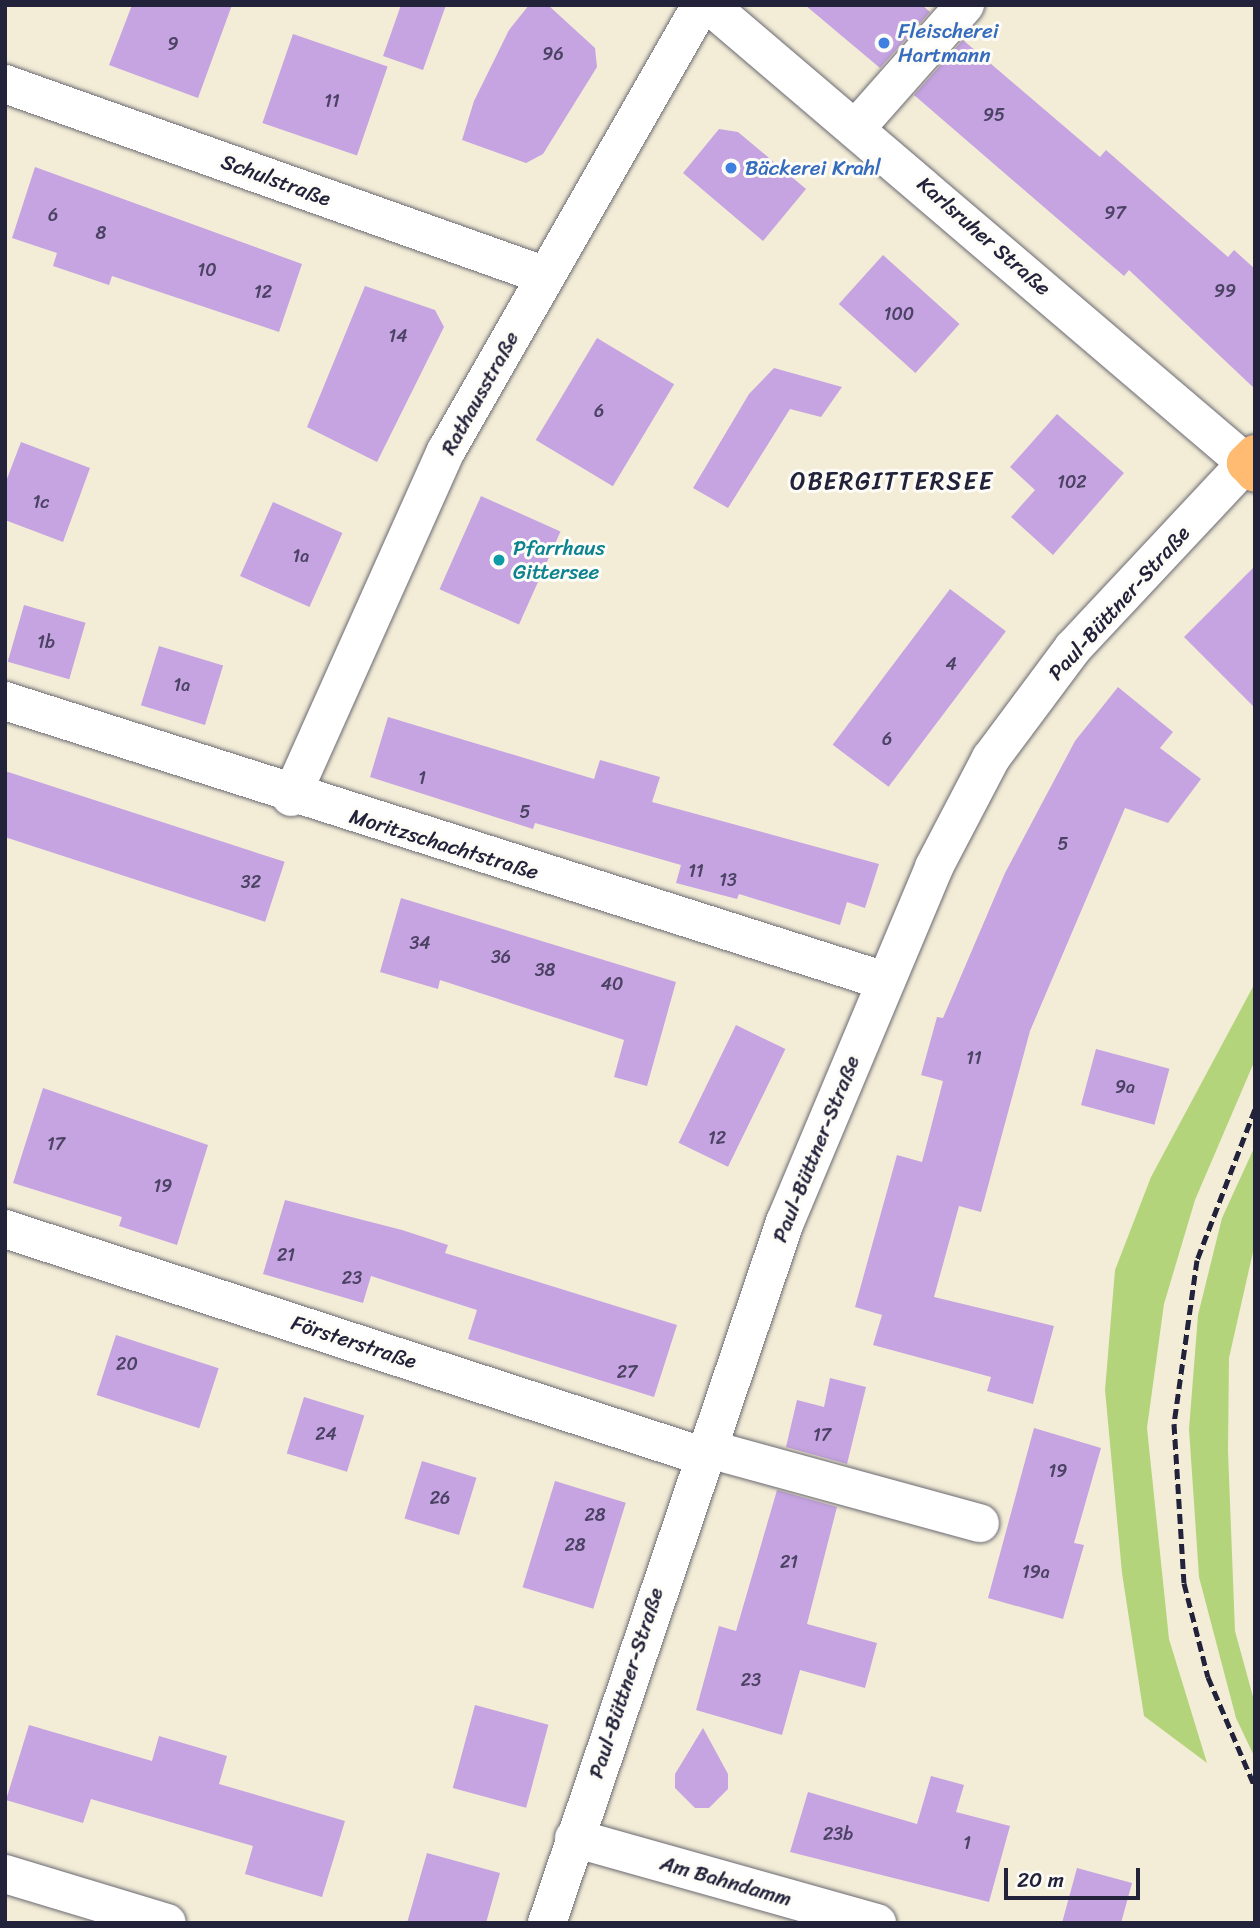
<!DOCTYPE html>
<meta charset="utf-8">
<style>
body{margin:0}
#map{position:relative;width:1260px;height:1928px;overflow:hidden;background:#f3edd7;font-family:Sriracha,sans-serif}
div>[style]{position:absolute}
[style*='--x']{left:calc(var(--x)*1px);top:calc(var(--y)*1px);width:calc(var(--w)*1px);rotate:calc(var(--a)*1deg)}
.green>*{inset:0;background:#b4d47c}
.building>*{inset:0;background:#c5a4e1;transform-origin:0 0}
.roads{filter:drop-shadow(0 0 2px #6b6972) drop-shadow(0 0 2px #6b6972)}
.minor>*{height:38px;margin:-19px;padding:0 19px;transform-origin:19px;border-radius:19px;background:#fff}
.major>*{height:38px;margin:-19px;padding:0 19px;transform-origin:19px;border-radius:19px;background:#ffbb71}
.rail>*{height:5px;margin-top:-2.5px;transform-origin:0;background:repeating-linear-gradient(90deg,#22223b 0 10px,transparent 0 15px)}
.dots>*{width:19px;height:19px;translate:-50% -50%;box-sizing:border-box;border:4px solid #fdfcf7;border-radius:50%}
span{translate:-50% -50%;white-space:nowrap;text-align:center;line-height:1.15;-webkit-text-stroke:6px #fdfcf7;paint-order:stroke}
.number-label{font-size:18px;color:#4b4264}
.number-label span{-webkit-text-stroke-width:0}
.shop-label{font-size:21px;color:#366cbe}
.left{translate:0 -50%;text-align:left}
.street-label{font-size:21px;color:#22223b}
.culture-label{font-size:21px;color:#0d838f}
.quarter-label{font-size:24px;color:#22223b;letter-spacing:2px}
.frame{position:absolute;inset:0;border:7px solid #22223b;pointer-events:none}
.scale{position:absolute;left:1004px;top:1868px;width:136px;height:32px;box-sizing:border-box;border:4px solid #22223b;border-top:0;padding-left:9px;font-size:21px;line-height:24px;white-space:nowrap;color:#22223b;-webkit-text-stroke:5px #fdfcf7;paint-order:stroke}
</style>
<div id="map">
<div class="green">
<i style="clip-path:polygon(1255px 983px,1255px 1060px,1195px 1200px,1164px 1304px,1147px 1428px,1169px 1639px,1207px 1763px,1144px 1716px,1122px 1573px,1105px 1390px,1115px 1270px,1151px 1177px)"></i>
<i style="clip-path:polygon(1255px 1146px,1255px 1243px,1229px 1358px,1228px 1451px,1235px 1631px,1255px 1704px,1255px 1758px,1236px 1718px,1199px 1577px,1189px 1429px,1198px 1315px,1222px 1218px)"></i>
</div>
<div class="building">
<i style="clip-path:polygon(132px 5px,232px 5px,198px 98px,109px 65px)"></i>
<i style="clip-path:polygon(401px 5px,446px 5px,423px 70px,383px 56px)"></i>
<i style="clip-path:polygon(529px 5px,548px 5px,595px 48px,597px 67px,543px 154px,526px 163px,462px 140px,474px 101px,509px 30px)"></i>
<i style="clip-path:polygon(805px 5px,922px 5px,930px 12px,880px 68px)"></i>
<i style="left:293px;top:34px;width:100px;height:94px;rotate:19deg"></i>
<i style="clip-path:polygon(963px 40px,1100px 157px,1106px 150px,1228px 257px,1234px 250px,1255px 269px,1255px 389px,1129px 270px,1124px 276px,914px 95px)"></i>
<i style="clip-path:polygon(719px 129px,738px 132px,806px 189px,763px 241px,683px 173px)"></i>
<i style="clip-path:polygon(35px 167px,302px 264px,279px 332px,112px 276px,109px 285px,53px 266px,57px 253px,12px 238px)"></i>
<i style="left:883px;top:255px;width:103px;height:66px;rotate:42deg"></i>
<i style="clip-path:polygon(365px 286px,435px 310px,444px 327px,377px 462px,307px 427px)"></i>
<i style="left:597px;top:338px;width:90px;height:119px;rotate:31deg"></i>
<i style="clip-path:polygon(774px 368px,842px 387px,821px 417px,790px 409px,728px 508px,693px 488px,749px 394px)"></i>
<i style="clip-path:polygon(1057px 414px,1124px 473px,1053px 555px,1011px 517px,1035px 490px,1010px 467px)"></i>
<i style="clip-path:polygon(21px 442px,90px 468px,63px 542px,5px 520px,5px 484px)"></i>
<i style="left:481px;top:496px;width:87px;height:102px;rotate:24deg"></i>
<i style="left:273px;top:502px;width:76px;height:81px;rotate:24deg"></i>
<i style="clip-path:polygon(1255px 566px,1255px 708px,1184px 637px)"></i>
<i style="left:950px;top:589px;width:70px;height:195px;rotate:37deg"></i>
<i style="left:24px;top:605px;width:64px;height:59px;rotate:16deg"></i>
<i style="left:159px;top:646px;width:67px;height:62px;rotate:17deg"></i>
<i style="clip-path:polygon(1118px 687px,1173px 732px,1160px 748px,1201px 779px,1168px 823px,1125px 808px,1030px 1031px,981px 1212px,959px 1206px,934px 1297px,1054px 1326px,1033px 1404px,987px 1391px,991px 1377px,873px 1345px,882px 1315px,855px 1307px,897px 1155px,922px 1162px,943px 1081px,921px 1075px,937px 1017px,943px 1018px,1005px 873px,1075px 741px)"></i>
<i style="clip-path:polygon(388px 717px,594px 779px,600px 760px,660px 777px,652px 802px,879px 864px,865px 908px,847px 902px,840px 925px,739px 894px,737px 899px,676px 883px,681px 865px,535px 823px,533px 829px,370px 777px)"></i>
<i style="left:5px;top:771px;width:294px;height:63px;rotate:18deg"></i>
<i style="clip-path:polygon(401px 898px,676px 982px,647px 1086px,614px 1077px,624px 1040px,440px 980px,438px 989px,380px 972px)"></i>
<i style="left:736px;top:1025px;width:55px;height:131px;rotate:26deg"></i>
<i style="left:1096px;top:1049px;width:76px;height:58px;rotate:15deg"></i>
<i style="clip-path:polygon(43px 1088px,208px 1145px,177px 1245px,119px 1226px,122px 1217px,13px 1183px)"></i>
<i style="clip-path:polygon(285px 1200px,402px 1230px,448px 1245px,445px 1253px,677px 1325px,654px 1397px,468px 1339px,477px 1310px,371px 1276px,363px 1303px,263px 1274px)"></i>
<i style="left:116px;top:1335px;width:108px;height:63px;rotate:18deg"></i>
<i style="clip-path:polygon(830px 1378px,866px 1387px,847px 1464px,786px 1447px,797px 1400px,824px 1407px)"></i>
<i style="left:304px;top:1397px;width:63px;height:59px;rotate:17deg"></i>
<i style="clip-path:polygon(1034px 1428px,1101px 1448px,1074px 1543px,1084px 1545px,1063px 1619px,988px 1598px)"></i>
<i style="left:422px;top:1461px;width:57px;height:60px;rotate:17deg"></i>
<i style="left:555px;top:1481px;width:74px;height:111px;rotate:17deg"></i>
<i style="clip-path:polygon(777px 1490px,837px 1507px,807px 1624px,877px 1643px,865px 1688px,800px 1670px,782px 1735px,696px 1710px,719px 1626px,736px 1631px)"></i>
<i style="left:475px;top:1705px;width:76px;height:86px;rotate:15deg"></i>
<i style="clip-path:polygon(29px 1725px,152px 1761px,159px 1736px,227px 1756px,219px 1784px,345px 1821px,322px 1897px,245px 1874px,253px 1846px,91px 1799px,83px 1823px,6px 1800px)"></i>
<i style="clip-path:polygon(703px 1728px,728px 1774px,728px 1789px,709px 1808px,695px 1808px,675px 1788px,675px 1774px)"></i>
<i style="clip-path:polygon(931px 1776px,964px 1785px,956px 1812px,1010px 1826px,989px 1902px,790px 1852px,808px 1792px,917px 1824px)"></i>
<i style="clip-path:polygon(427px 1853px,500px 1873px,486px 1923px,407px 1923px)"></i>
<i style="clip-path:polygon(1077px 1868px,1132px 1883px,1121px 1923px,1062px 1923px)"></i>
</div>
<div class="roads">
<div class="minor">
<i style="--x:5;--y:84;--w:574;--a:19.54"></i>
<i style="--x:857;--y:127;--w:163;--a:-48.5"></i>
<i style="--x:5;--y:701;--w:923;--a:17.65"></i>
<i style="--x:291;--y:797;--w:379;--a:-65.9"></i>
<i style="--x:446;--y:451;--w:514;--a:-60.24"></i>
<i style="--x:5;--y:1229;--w:733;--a:18.04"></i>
<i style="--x:705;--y:1448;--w:285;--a:15.3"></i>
<i style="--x:574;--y:1838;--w:315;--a:15.7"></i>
<i style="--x:5;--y:1874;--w:169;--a:16.8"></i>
<i style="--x:547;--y:1923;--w:740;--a:-71.25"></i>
<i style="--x:785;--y:1222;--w:385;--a:-67.2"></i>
<i style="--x:934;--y:867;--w:123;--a:-62.4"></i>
<i style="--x:991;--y:758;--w:137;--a:-53.3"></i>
<i style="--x:1073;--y:648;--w:253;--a:-46.9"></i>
<i style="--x:1246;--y:463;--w:706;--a:-139.54"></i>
</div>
<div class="major">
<i style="--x:1255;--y:454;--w:13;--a:135"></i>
<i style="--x:1246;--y:463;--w:13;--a:48"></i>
</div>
</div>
<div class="rail">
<i style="--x:1255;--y:1109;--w:162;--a:111"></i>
<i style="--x:1197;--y:1260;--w:166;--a:98"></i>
<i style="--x:1174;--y:1424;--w:159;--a:86.4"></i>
<i style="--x:1184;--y:1583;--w:97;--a:75.7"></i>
<i style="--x:1208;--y:1677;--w:120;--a:66.9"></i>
</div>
<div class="dots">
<i style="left:884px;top:43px;background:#3f7fe0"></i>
<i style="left:731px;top:168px;background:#3f7fe0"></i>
<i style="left:499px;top:560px;background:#0f9aa8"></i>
</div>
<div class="number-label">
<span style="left:173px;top:44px">9</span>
<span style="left:553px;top:54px">96</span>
<span style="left:332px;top:101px">11</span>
<span style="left:994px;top:115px">95</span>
<span style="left:1115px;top:213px">97</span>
<span style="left:53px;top:215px">6</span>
<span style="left:101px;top:233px">8</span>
<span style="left:207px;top:270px">10</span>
<span style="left:1225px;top:291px">99</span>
<span style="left:263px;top:292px">12</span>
<span style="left:899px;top:314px">100</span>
<span style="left:398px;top:336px">14</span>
<span style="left:599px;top:411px">6</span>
<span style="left:1072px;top:482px">102</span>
<span style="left:41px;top:502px">1c</span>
<span style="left:301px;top:556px">1a</span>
<span style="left:46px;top:642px">1b</span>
<span style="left:951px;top:664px">4</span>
<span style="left:182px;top:685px">1a</span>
<span style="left:887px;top:739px">6</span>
<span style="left:422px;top:778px">1</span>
<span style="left:525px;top:812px">5</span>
<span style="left:1063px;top:844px">5</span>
<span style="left:696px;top:871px">11</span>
<span style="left:728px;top:880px">13</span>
<span style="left:251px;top:882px">32</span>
<span style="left:420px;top:943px">34</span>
<span style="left:501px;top:957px">36</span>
<span style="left:545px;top:970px">38</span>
<span style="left:612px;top:984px">40</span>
<span style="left:974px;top:1058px">11</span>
<span style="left:1125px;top:1087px">9a</span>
<span style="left:717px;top:1138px">12</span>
<span style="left:56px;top:1144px">17</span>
<span style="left:163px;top:1186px">19</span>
<span style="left:286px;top:1255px">21</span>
<span style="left:352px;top:1278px">23</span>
<span style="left:127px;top:1364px">20</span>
<span style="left:627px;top:1372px">27</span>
<span style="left:326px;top:1434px">24</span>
<span style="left:822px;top:1435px">17</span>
<span style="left:1058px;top:1471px">19</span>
<span style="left:440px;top:1498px">26</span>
<span style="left:595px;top:1515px">28</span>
<span style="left:575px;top:1545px">28</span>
<span style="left:789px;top:1562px">21</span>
<span style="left:1036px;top:1572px">19a</span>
<span style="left:751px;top:1680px">23</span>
<span style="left:838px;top:1834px">23b</span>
<span style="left:967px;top:1843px">1</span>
</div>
<div class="shop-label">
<span class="left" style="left:898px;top:43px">Fleischerei<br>Hartmann</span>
<span class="left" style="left:745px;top:168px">Bäckerei Krahl</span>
</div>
<div class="street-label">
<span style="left:276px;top:180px;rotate:20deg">Schulstraße</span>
<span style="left:984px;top:236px;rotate:41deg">Karlsruher Straße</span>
<span style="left:480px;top:393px;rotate:-61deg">Rathausstraße</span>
<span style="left:1119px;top:603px;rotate:-48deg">Paul-Büttner-Straße</span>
<span style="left:444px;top:844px;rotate:17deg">Moritzschachtstraße</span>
<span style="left:816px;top:1149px;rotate:-68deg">Paul-Büttner-Straße</span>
<span style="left:354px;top:1342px;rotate:18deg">Försterstraße</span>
<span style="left:626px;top:1683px;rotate:-72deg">Paul-Büttner-Straße</span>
<span style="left:726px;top:1881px;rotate:16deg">Am Bahndamm</span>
</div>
<div class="culture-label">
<span class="left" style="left:513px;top:560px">Pfarrhaus<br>Gittersee</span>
</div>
<div class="quarter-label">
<span style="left:892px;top:482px">OBERGITTERSEE</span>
</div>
<div class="frame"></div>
<div class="scale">20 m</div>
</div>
